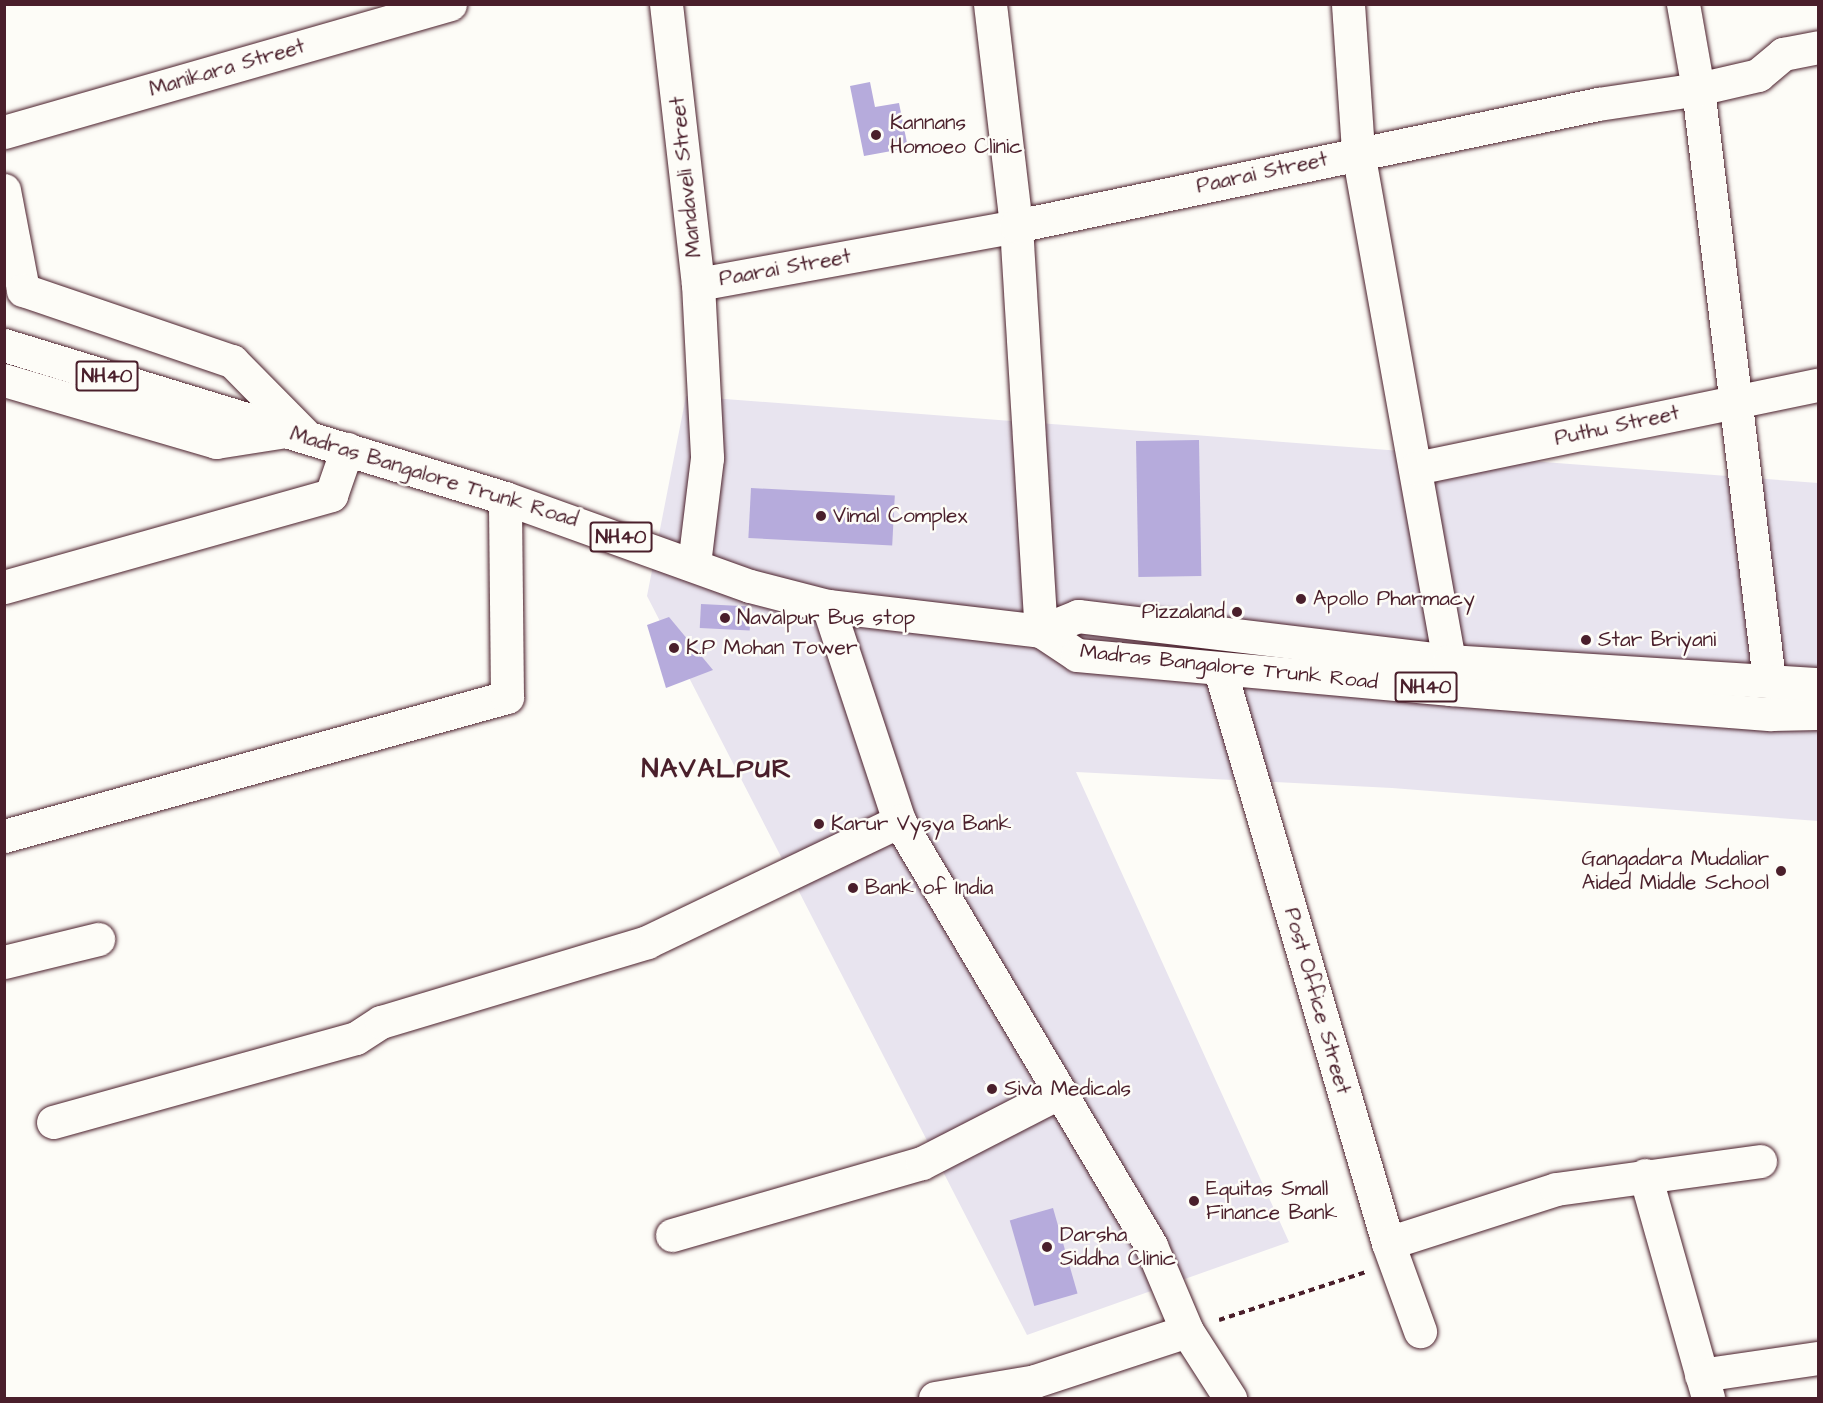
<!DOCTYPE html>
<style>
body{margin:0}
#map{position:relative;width:1823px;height:1403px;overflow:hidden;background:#fdfcf7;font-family:"Architects Daughter",sans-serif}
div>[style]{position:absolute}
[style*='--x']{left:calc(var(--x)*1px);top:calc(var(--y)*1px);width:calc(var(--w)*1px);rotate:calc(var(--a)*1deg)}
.built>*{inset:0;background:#e8e4ef}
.building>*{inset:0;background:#b6abdc;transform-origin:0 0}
.path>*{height:4px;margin-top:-2px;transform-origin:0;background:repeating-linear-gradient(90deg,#4a1f2b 0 6px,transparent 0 10.5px)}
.roads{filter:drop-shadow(0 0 2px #4a1f2b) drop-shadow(0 0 2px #4a1f2b)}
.minor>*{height:33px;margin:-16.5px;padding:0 16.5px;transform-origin:16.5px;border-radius:16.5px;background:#fdfcf7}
.highway>*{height:33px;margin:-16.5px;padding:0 16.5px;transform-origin:16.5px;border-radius:16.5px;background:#fdfcf7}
.dots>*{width:16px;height:16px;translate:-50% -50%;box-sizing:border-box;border:3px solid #fdfcf7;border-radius:50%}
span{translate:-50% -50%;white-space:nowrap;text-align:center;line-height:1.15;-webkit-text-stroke:5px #fdfcf7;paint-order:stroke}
.shield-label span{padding:2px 4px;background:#fdfcf7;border:2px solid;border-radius:4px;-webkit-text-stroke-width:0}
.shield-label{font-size:20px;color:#4a1f2b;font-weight:700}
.street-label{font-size:21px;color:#4a1f2b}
.poi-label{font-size:21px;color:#4a1f2b}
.left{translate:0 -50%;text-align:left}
.right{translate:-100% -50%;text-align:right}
.district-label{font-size:27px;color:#4a1f2b;font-weight:700;letter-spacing:1.5px}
.frame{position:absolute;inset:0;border:6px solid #4a1f2b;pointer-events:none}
</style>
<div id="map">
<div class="built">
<i style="clip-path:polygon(686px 396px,1818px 483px,1818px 821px,1392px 788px,1076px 772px,1289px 1242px,1027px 1335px,647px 596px)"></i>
</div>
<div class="building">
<i style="clip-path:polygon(870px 82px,875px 107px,899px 103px,908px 148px,864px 156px,850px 86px)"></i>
<i style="left:1199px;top:440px;width:136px;height:63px;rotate:89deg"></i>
<i style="left:751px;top:488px;width:144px;height:50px;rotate:3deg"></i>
<i style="left:701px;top:604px;width:50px;height:24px;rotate:3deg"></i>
<i style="clip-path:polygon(669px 617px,713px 670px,666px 688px,647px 625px)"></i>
<i style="left:1053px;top:1208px;width:89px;height:45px;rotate:74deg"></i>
</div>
<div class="path">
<i style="--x:1219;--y:1320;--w:155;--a:-18.1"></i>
</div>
<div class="roads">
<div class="minor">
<i style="--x:666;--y:4;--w:282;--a:83.5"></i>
<i style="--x:698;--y:284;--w:174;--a:87"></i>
<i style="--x:707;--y:458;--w:107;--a:97"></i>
<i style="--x:990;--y:4;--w:224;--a:83.3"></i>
<i style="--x:1016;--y:226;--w:406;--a:86.5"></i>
<i style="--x:1348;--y:4;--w:148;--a:86.1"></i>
<i style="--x:1358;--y:152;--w:517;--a:79.86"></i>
<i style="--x:1449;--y:661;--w:26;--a:88"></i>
<i style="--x:1683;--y:4;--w:86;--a:80"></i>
<i style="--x:1698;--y:89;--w:595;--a:83.15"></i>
<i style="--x:4;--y:132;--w:464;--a:-16"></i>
<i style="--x:4;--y:190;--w:102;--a:79.2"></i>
<i style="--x:23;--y:290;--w:221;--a:18.8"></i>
<i style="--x:232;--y:361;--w:107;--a:45.4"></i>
<i style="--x:698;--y:284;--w:323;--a:-10.3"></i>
<i style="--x:1016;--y:226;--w:595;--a:-11.84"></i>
<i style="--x:1598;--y:104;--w:101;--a:-8.5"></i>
<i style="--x:1698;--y:89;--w:62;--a:-13.1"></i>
<i style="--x:1758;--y:75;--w:33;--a:-40"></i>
<i style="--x:1783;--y:54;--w:36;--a:-11"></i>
<i style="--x:4;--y:380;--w:221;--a:16.3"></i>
<i style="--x:216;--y:442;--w:71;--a:-8.9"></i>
<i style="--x:1416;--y:468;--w:410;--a:-11.7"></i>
<i style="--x:4;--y:587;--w:340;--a:-15.7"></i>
<i style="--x:331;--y:495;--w:49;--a:-70.8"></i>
<i style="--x:828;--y:606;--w:226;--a:71.7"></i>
<i style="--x:899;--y:821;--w:494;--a:59.3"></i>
<i style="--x:1151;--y:1246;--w:92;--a:67"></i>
<i style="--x:1187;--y:1331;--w:80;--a:57.3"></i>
<i style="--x:1220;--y:670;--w:597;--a:73.66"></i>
<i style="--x:1388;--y:1243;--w:94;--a:70"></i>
<i style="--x:4;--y:836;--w:522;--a:-15.45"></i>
<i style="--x:507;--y:697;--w:199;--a:-90.6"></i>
<i style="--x:4;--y:962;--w:97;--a:-13.7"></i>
<i style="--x:53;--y:1122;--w:314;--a:-15.5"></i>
<i style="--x:356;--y:1038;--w:30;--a:-33"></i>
<i style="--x:381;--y:1022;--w:278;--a:-16.7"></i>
<i style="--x:647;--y:942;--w:280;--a:-25.6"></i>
<i style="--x:1645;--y:1175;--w:232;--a:74.2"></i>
<i style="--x:672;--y:1235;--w:260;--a:-16.1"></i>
<i style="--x:922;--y:1163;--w:155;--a:-27.2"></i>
<i style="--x:1388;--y:1243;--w:176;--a:-17.8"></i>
<i style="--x:1556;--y:1189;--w:206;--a:-7.8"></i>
<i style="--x:1701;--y:1375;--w:118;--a:-8.3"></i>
<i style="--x:935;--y:1398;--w:101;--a:-9.6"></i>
<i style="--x:1035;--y:1381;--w:160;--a:-18.2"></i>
</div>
<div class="highway">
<i style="--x:4;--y:345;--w:524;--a:16.98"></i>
<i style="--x:505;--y:498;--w:260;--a:19.8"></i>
<i style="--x:750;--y:586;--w:81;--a:14.4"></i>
<i style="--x:828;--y:606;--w:214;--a:6.7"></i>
<i style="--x:1041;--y:631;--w:43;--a:33.7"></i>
<i style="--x:1077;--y:655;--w:375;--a:5.2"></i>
<i style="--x:1450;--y:689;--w:322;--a:4.5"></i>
<i style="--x:1771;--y:714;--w:47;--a:-1.2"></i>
<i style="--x:1041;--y:631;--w:40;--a:-22"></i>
<i style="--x:1078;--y:616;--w:374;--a:6.9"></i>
<i style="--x:1449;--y:661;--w:370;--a:3.6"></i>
</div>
</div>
<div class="dots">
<i style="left:876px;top:135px;background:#4a1f2b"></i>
<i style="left:821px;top:516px;background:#4a1f2b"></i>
<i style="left:1301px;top:599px;background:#4a1f2b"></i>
<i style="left:1237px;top:612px;background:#4a1f2b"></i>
<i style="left:725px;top:618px;background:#4a1f2b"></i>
<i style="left:1586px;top:640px;background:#4a1f2b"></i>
<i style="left:674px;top:648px;background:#4a1f2b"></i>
<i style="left:819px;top:824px;background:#4a1f2b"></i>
<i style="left:1781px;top:871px;background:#4a1f2b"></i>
<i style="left:853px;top:888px;background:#4a1f2b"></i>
<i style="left:992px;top:1089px;background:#4a1f2b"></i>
<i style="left:1194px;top:1201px;background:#4a1f2b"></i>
<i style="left:1047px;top:1247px;background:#4a1f2b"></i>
</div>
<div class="shield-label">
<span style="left:107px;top:376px">NH40</span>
<span style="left:621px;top:537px">NH40</span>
<span style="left:1426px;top:687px">NH40</span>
</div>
<div class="street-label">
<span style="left:227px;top:68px;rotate:-16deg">Manikara Street</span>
<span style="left:1262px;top:173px;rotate:-12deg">Paarai Street</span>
<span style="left:686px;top:177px;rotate:-96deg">Mandaveli Street</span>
<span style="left:785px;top:268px;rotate:-10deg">Paarai Street</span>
<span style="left:1617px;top:426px;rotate:-12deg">Puthu Street</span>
<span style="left:434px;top:477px;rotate:17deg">Madras Bangalore Trunk Road</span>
<span style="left:1229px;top:667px;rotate:6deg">Madras Bangalore Trunk Road</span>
<span style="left:1317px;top:1001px;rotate:74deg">Post Office Street</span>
</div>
<div class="poi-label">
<span class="left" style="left:890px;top:135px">Kannans<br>Homoeo Clinic</span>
<span class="left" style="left:833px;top:516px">Vimal Complex</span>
<span class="left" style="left:1313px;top:599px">Apollo Pharmacy</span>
<span class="right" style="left:1225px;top:612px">Pizzaland</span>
<span class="left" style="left:737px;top:618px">Navalpur Bus stop</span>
<span class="left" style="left:1598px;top:640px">Star Briyani</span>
<span class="left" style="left:686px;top:648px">K.P Mohan Tower</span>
<span class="left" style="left:831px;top:824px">Karur Vysya Bank</span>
<span class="right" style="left:1769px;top:871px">Gangadara Mudaliar<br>Aided Middle School</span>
<span class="left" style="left:865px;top:888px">Bank of India</span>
<span class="left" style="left:1004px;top:1089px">Siva Medicals</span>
<span class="left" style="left:1206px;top:1201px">Equitas Small<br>Finance Bank</span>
<span class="left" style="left:1060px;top:1247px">Darsha<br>Siddha Clinic</span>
</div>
<div class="district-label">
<span style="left:717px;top:770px">NAVALPUR</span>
</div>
<div class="frame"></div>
</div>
